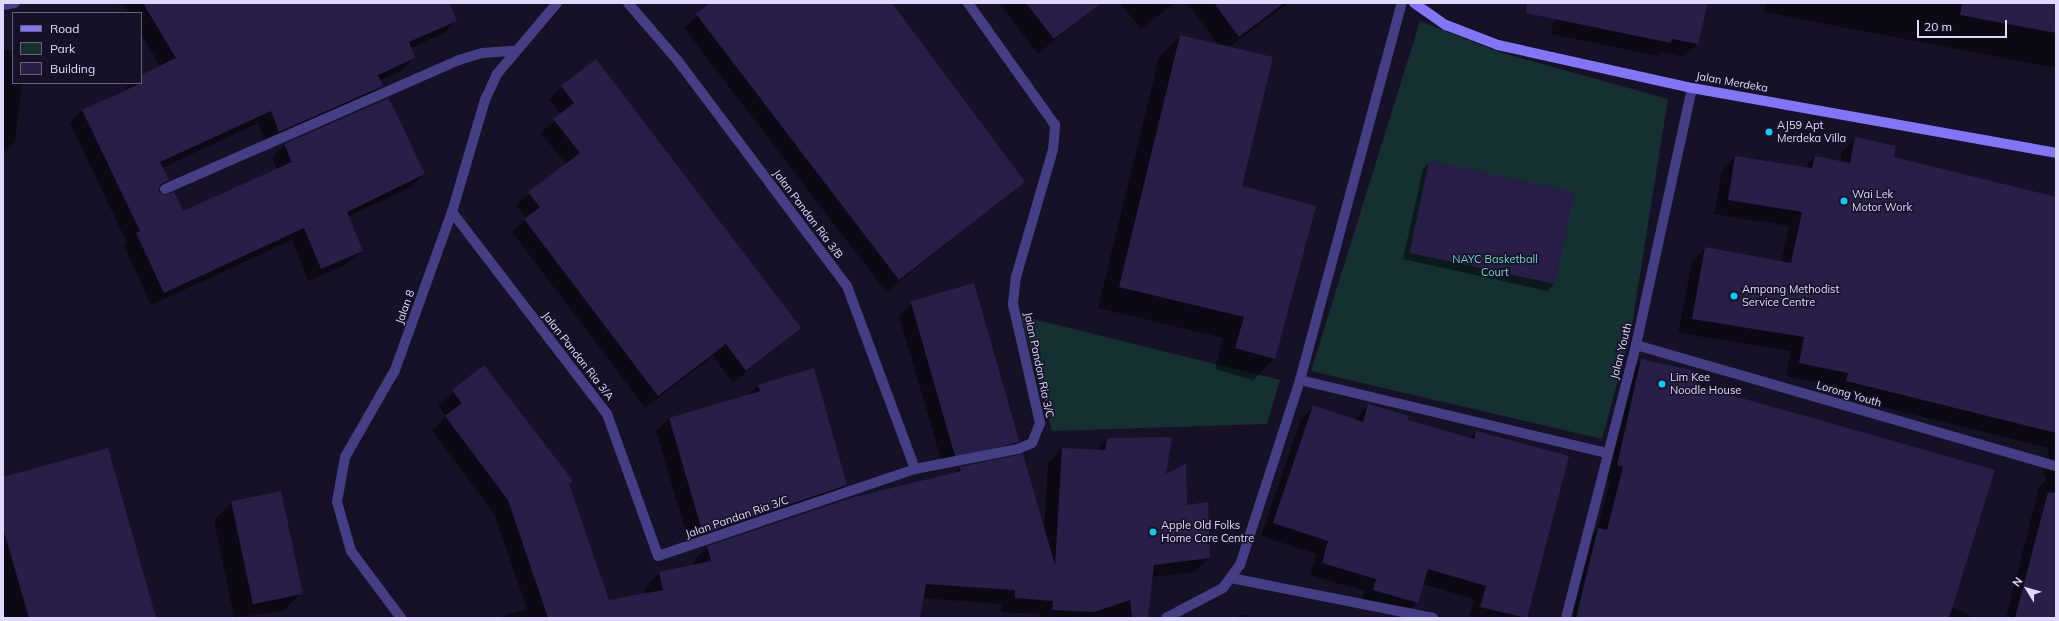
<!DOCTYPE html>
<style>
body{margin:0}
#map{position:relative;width:2059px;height:621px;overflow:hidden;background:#161127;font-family:Mulish,sans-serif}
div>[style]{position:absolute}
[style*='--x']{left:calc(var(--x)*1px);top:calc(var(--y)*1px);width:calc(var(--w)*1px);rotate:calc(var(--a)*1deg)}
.green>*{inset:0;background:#143031}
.shadow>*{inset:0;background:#0007}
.building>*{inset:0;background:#291e47;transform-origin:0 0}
.street>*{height:10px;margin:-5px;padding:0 5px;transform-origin:5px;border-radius:5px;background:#463e84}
.secondary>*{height:10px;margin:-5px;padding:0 5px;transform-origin:5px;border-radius:5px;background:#8275f8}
.dots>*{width:11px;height:11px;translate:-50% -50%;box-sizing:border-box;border:2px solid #161127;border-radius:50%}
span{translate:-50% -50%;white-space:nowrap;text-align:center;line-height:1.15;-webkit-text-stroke:3px #161127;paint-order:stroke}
.street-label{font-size:11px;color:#e0d9fd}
.poi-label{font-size:11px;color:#e0d9fd}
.left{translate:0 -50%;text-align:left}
.park-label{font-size:11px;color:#67dbc7}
.frame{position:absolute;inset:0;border:4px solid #e0d9fd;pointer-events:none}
.legend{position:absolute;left:12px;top:12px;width:130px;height:72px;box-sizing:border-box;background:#161127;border:1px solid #67617d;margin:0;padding:5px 7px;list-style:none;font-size:12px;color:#e0d9fd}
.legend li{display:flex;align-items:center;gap:8px;height:20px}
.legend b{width:20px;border:1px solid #67617d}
.north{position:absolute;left:2007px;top:569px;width:40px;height:40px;-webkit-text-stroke:3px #161127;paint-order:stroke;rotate:307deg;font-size:11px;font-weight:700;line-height:16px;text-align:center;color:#e0d9fd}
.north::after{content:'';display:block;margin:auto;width:14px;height:18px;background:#e0d9fd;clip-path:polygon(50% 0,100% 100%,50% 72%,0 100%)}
.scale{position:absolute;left:1917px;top:20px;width:90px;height:18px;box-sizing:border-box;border:2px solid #e0d9fd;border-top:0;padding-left:5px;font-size:12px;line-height:14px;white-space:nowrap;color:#e0d9fd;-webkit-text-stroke:3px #161127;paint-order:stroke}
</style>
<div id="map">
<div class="green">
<i style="clip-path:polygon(1420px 21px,1499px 52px,1668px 99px,1630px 337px,1602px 439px,1311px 371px)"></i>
<i style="clip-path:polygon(1021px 316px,1280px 380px,1267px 424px,1052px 431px)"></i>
</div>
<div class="shadow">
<i style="clip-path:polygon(123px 3px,448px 3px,455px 21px,443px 34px,410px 48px,414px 58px,401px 71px,379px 81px,382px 86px,369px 99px,266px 144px,258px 123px,162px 168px,168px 180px,158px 192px,183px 212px,277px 170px,272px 157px,285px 145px,424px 174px,411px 187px,348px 217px,362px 251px,349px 263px,308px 281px,292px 240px,151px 305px,124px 246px,127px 243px,70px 123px,82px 110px,122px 91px,131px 83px,141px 83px,141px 76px,161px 67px,141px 34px,141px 13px,129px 13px)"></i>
<i style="clip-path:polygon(712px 3px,891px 3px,1024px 182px,886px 292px,684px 28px)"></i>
<i style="clip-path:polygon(999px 3px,1086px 3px,1089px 11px,1038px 54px)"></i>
<i style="clip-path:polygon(1120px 3px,1174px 3px,1141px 29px)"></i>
<i style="clip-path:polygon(1187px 3px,1288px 3px,1229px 47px,1241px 187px,1274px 359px,1253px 380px,1215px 369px,1223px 338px,1098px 308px,1159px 57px,1180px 36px,1218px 45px)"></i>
<i style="clip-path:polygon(1558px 3px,1707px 3px,1697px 44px,1684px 57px,1662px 52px,1658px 56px,1551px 34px)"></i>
<i style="clip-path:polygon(1766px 3px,2056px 3px,2056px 68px,1764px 12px)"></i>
<i style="clip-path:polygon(3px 50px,13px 51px,13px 83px,22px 83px,15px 142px,3px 154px)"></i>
<i style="clip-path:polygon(562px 87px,800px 328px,733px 383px,713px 356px,645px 408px,512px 232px,526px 218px,516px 205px,566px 164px,541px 133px,561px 115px,549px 99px)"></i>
<i style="clip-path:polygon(1856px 138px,1893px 157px,2056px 198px,2056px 605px,2053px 618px,2006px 618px,2039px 487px,2047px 479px,2043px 473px,2049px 448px,1833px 395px,1835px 386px,1786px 376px,1791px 351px,1678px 333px,1692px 262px,1705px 248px,1781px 262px,1789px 226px,1714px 214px,1722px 171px,1735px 157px,1804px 168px,1815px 157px,1840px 162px,1842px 152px)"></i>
<i style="clip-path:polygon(1430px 162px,1554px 285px,1547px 291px,1403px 259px,1423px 169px)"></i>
<i style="clip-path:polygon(912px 303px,1019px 441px,1006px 454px,943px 467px,899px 316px)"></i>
<i style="clip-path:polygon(1641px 360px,1695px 385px,1951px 607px,1976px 618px,1566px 618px,1584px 543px,1597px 530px,1610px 481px,1603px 479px,1627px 375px)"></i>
<i style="clip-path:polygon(484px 366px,568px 484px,608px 602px,646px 594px,645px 588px,659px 573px,694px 566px,693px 562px,707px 547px,851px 499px,954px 474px,960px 468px,1044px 530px,1048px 463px,1062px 449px,1096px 451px,1107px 439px,1165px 476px,1186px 506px,1209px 558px,1194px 572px,1152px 577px,1144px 618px,1039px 618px,1039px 614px,1001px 612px,1001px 604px,922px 598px,919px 618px,495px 618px,527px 609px,494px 514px,432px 431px,446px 416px,438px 405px)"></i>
<i style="clip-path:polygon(813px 370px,846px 485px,833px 498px,690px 546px,656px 431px,669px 419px,747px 396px,757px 386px)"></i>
<i style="clip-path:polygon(1368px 405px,1406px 421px,1469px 439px,1476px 432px,1568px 456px,1526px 618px,1469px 618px,1474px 599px,1423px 584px,1417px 602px,1405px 615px,1361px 603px,1364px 591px,1310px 575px,1316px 554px,1261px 536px,1301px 419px,1314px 406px,1355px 420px)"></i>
<i style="clip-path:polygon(3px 478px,155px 618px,3px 618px)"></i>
<i style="clip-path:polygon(232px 502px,301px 593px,283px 611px,234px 618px,214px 520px)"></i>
<i style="clip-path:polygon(1247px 614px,1248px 618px,1230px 618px)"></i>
</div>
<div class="building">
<i style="clip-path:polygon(143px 3px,449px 3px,457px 21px,409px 42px,415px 58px,378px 75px,383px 86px,279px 132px,271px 111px,160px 162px,169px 180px,160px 185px,159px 192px,165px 195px,174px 192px,183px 211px,292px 162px,284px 144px,389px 98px,425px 174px,347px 212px,363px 251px,321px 269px,304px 228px,164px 293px,136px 233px,140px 231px,82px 110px,141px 83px,141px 75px,176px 58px)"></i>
<i style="clip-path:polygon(710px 3px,892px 3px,1025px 182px,899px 280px,696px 14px)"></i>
<i style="clip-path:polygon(1026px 3px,1101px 3px,1054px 39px)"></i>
<i style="clip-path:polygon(1214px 3px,1284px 3px,1239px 37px)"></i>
<i style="clip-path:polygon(1527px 3px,1708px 3px,1698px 44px,1672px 39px,1671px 43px,1526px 13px)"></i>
<i style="clip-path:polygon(1962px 3px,2056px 3px,2056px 33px,1960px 15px)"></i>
<i style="clip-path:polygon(1180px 35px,1273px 57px,1242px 186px,1316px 206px,1275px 359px,1235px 348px,1244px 317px,1119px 287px)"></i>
<i style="clip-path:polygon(596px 59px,801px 328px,746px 371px,726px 344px,658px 396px,524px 219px,540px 207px,528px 192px,580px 153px,553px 119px,574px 103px,561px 86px)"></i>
<i style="clip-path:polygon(1855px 137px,1896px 146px,1894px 157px,2056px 197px,2056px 433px,1846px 381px,1848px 373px,1799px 363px,1804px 337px,1692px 319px,1705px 247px,1791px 263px,1802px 212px,1728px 200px,1735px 156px,1812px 168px,1815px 156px,1850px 163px)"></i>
<i style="left:1429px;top:161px;width:149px;height:94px;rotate:12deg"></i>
<i style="left:974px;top:283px;width:165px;height:66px;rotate:74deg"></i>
<i style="clip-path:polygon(1641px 359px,1700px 372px,1696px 385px,1995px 470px,1949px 618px,1576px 618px,1598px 528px,1607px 530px,1623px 467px,1617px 465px)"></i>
<i style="clip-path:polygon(484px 365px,573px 481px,569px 484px,609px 600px,663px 590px,659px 572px,711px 561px,707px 546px,851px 498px,961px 471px,959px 467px,1023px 454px,1055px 565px,1062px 448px,1105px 450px,1107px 438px,1172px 437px,1166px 474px,1186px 464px,1187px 505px,1208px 502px,1210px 558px,1154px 565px,1148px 618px,1132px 618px,1130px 600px,1094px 612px,1052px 610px,1053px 601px,1015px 598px,1015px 590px,926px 584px,920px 618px,548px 618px,508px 500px,445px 416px,462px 403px,452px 390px)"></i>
<i style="clip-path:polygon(814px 368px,847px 485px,703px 534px,669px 418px,761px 391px,757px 385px)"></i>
<i style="clip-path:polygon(1368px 404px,1409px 416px,1408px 420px,1474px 439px,1476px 431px,1569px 456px,1527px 618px,1480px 607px,1486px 586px,1428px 569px,1418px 603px,1373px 590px,1376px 579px,1322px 563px,1328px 541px,1273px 523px,1313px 405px,1363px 422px)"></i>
<i style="clip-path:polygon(108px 448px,156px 618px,29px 618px,3px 528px,3px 477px)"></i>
<i style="left:281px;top:491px;width:105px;height:51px;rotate:78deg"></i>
<i style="clip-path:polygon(2048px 492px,2056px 493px,2056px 618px,2015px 618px)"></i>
</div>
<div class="street">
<i style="--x:628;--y:3;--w:77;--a:49.2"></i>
<i style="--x:678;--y:61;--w:281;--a:53.1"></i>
<i style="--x:847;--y:286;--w:195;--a:69.6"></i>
<i style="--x:3;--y:5;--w:12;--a:-9"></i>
<i style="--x:165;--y:189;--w:321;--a:-23.7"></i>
<i style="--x:459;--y:60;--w:24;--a:-17"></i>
<i style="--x:482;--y:53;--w:31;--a:-4"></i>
<i style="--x:452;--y:212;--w:255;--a:52.5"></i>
<i style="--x:607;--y:414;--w:151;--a:70.2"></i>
<i style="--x:658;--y:556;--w:271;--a:-18.7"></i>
<i style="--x:915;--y:469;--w:105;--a:-11"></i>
<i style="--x:1018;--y:449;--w:15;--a:-23"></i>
<i style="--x:1032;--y:443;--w:22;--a:-68"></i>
<i style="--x:1040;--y:423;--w:122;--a:-102.8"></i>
<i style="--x:1013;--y:304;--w:27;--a:-84"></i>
<i style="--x:1016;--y:277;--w:132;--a:-73.8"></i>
<i style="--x:1053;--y:150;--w:25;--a:-85"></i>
<i style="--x:1055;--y:125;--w:150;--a:-125.5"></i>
<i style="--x:1636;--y:345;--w:437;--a:16.1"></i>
<i style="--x:1300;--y:380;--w:316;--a:13.4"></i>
<i style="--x:1231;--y:578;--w:206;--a:11.2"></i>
<i style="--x:401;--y:618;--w:84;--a:-126.7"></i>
<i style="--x:351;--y:551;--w:51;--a:-105.9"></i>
<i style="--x:337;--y:502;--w:46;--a:-79.9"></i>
<i style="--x:345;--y:457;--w:100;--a:-60.1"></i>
<i style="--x:395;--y:370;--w:168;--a:-70.2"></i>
<i style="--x:452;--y:212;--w:117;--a:-73.6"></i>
<i style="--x:485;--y:100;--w:29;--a:-65"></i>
<i style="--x:497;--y:74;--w:93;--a:-49.8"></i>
<i style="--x:1166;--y:618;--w:64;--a:-27.8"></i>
<i style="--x:1223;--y:588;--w:29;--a:-54"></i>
<i style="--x:1240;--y:565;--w:194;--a:-72"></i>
<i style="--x:1300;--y:380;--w:391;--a:-74.9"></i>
<i style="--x:1566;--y:618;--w:282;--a:-75.6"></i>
<i style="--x:1636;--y:345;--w:263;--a:-77.7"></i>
</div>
<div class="secondary">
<i style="--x:1414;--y:3;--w:39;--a:35"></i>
<i style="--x:1446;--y:25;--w:56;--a:21"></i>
<i style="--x:1498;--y:45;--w:199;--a:12.5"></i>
<i style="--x:1692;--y:88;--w:370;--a:10.1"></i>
</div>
<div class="dots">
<i style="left:1769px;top:132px;background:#0ecbf4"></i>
<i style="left:1844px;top:201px;background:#0ecbf4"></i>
<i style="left:1734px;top:296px;background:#0ecbf4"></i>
<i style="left:1662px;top:384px;background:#0ecbf4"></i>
<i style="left:1153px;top:532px;background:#0ecbf4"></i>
</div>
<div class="street-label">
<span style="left:1732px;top:82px;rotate:10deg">Jalan Merdeka</span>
<span style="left:808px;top:214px;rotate:53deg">Jalan Pandan Ria 3/B</span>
<span style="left:405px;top:307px;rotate:-70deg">Jalan 8</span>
<span style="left:1621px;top:351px;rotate:-76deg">Jalan Youth</span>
<span style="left:578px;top:356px;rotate:52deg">Jalan Pandan Ria 3/A</span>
<span style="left:1039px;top:365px;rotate:78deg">Jalan Pandan Ria 3/C</span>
<span style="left:1849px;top:394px;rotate:16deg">Lorong Youth</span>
<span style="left:737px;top:517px;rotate:-19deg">Jalan Pandan Ria 3/C</span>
</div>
<div class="poi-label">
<span class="left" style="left:1777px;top:132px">AJ59 Apt<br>Merdeka Villa</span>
<span class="left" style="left:1852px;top:201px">Wai Lek<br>Motor Work</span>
<span class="left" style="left:1742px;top:296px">Ampang Methodist<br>Service Centre</span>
<span class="left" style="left:1670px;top:384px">Lim Kee<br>Noodle House</span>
<span class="left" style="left:1161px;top:532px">Apple Old Folks<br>Home Care Centre</span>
</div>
<div class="park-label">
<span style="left:1495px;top:266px">NAYC Basketball<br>Court</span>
</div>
<div class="frame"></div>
<ul class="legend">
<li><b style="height:5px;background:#8275f8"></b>Road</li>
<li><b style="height:11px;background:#143031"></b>Park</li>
<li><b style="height:11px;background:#291e47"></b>Building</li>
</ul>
<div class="north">N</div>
<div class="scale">20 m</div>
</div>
